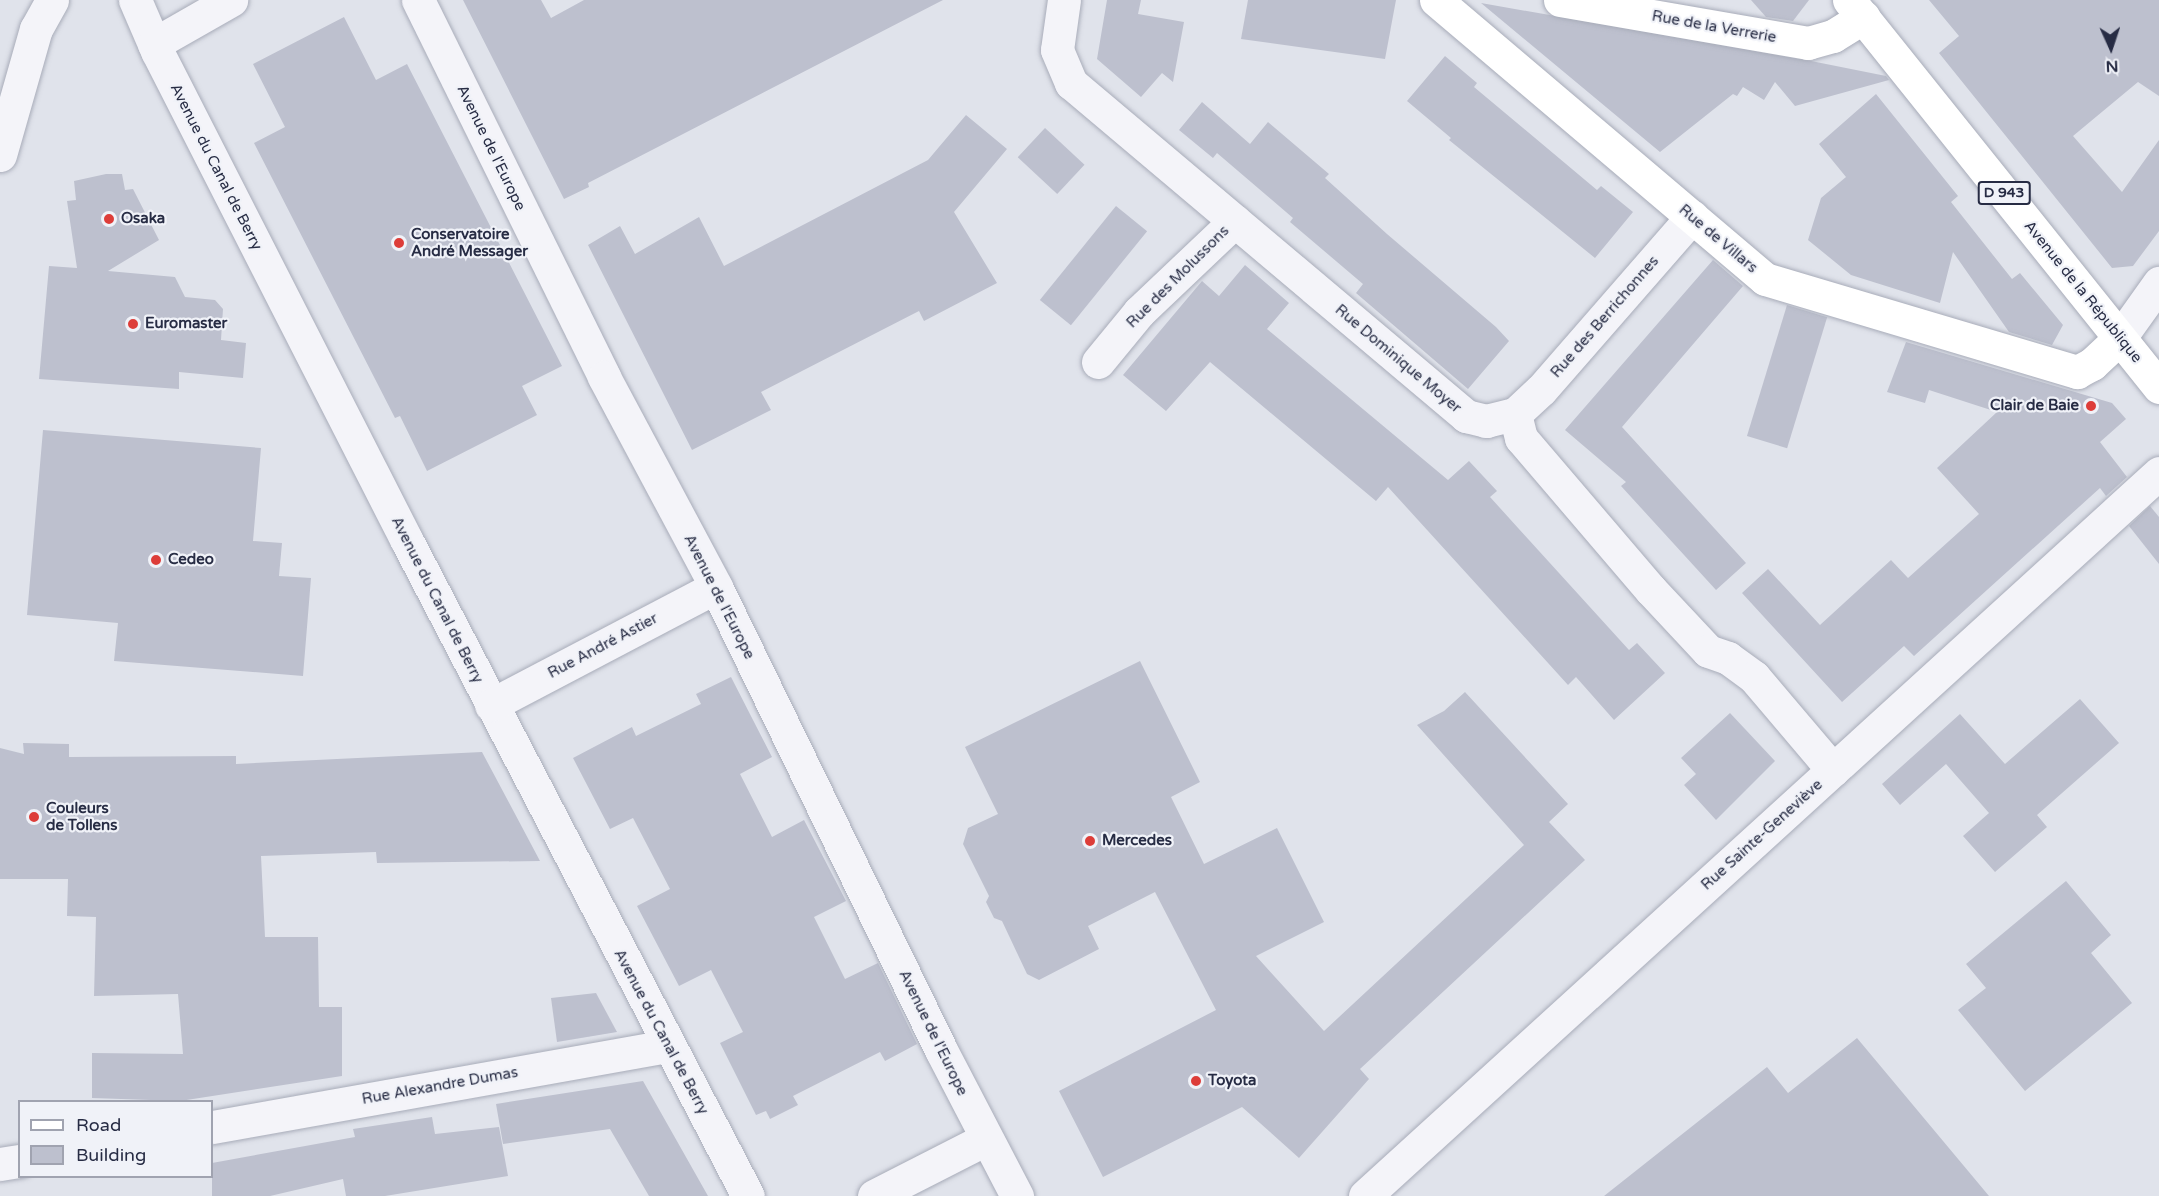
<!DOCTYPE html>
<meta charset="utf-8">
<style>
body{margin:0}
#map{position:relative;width:2159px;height:1196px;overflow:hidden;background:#e0e3eb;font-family:"Varela Round",sans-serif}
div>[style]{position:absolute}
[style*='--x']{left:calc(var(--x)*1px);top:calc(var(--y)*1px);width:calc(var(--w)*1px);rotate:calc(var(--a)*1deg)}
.building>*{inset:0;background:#bdc0ce;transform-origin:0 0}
.roads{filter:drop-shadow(0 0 2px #a8acb9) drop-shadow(0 0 2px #a8acb9)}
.street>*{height:33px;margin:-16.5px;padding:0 16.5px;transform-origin:16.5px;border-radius:16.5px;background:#f4f4f9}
.secondary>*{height:33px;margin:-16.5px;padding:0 16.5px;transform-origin:16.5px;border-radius:16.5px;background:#fff}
.primary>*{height:33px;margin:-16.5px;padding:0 16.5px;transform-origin:16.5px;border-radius:16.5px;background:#fff}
.dots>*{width:16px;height:16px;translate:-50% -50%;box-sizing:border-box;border:3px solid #f0f2f8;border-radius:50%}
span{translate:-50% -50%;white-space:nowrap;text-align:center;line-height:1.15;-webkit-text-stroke:4.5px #f0f2f8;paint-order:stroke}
.shield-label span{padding:2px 4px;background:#f0f2f8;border:2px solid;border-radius:4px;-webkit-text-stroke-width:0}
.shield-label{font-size:14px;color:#272c44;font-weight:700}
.street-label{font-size:15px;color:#272c44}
.poi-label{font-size:15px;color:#272c44;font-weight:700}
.left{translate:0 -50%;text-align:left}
.right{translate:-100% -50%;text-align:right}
.legend{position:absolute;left:18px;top:1100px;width:195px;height:78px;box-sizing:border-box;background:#f0f2f8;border:2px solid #a0a3b0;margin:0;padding:8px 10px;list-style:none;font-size:18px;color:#272c44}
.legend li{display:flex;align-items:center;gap:12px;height:30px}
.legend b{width:30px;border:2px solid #a0a3b0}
.north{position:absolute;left:2081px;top:18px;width:60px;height:60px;-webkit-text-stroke:4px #f0f2f8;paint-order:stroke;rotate:177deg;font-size:16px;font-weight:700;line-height:24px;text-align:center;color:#272c44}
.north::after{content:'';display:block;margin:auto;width:21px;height:27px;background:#272c44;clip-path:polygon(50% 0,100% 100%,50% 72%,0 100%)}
</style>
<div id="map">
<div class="building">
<i style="clip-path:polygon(463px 0,541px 0,551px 18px,584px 0,943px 0,588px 183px,589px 187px,564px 199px)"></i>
<i style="clip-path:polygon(1107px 0,1141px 0,1138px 14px,1184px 22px,1173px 82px,1162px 73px,1141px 97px,1097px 59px)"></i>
<i style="clip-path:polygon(1248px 0,1396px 0,1385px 59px,1241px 39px)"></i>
<i style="clip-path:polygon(1751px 0,1809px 0,1793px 21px,1766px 17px)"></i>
<i style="clip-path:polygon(1929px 0,2159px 0,2159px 96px,2138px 82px,2073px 136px,2122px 192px,2159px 140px,2159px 231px,2133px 266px,2112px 268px,1939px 53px,1959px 36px)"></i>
<i style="clip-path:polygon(1481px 3px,1811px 61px,1886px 76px,1889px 80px,1795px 106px,1775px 82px,1764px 100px,1743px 87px,1737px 96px,1733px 94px,1660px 152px)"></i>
<i style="clip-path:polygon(344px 17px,376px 80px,407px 64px,562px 366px,522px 386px,537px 415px,427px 471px,400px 416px,395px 418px,254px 143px,285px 127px,253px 64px)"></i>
<i style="clip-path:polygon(1445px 56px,1477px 83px,1474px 87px,1597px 190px,1601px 186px,1633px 212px,1595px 258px,1449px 140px,1451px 138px,1407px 101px)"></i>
<i style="clip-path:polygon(1876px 94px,1958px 196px,1951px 202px,2012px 279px,2020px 273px,2063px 325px,2052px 345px,2009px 332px,1953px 252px,1940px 303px,1851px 275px,1808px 240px,1821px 198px,1846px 177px,1819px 144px)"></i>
<i style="clip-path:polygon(1202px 102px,1250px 144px,1268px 122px,1329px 174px,1325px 178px,1387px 234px,1496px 327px,1509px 341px,1468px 389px,1356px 293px,1363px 284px,1290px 222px,1293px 218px,1217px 153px,1213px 158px,1179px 130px)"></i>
<i style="clip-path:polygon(966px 115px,1007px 149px,954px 212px,997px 283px,924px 321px,919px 311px,761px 392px,771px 410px,692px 450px,588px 245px,620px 226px,635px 254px,699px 217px,724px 266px,928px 160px)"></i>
<i style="left:1045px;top:128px;width:54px;height:40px;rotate:43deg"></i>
<i style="clip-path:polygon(106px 174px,122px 174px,125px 190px,133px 189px,159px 240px,108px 271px,175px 277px,185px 297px,215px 300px,223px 309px,221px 340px,246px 343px,243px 378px,179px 372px,179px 389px,39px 379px,49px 266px,77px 268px,67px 201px,76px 200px,74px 181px)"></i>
<i style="left:1116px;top:206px;width:40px;height:121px;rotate:39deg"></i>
<i style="clip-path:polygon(1713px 260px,1743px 286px,1622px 427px,1746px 563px,1716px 590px,1621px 486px,1626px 482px,1565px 430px)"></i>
<i style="clip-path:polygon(1245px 265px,1289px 303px,1267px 329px,1448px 480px,1469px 461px,1497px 491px,1490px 497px,1629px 650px,1637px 643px,1665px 673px,1614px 720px,1576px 677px,1568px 685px,1388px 487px,1376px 501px,1210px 362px,1166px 411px,1123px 375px,1202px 281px,1219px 296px)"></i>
<i style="left:1787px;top:305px;width:42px;height:137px;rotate:17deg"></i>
<i style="clip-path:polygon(1906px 342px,2112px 403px,2126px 419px,2100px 442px,2127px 477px,2106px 496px,2100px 488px,1914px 656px,1904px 646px,1842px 702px,1742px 593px,1768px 569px,1820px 625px,1891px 560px,1908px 578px,1979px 514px,1937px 468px,1997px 412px,1929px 390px,1925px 403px,1887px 392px)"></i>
<i style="clip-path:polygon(43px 430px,261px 448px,253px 541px,282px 543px,279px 576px,311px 578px,303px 676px,114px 661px,118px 623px,27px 615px)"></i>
<i style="clip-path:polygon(2150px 506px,2159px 517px,2159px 564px,2129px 526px)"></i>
<i style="clip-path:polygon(1140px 661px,1200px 782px,1171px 797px,1204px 864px,1277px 828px,1324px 922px,1256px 956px,1324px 1031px,1524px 845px,1417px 725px,1444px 711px,1465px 692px,1568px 804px,1549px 822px,1585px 860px,1360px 1069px,1369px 1079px,1299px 1158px,1242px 1107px,1103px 1177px,1059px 1091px,1216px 1010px,1155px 892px,1088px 926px,1099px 949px,1039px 980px,1027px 974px,1002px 921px,994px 918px,986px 902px,989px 896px,963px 844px,968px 828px,998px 814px,965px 747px)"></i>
<i style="clip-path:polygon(731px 677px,772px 757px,740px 774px,772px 837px,804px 820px,846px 901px,814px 917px,845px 979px,878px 963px,917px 1044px,885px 1061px,880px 1052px,793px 1096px,798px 1105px,770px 1119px,766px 1111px,756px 1115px,720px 1043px,743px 1032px,711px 970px,679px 986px,637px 906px,670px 889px,633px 818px,610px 829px,573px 758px,632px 727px,636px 736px,701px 704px,696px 694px)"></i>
<i style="clip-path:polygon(2080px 699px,2119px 743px,2037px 815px,2047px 827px,1995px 872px,1963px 836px,1989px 813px,1946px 764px,1900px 805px,1882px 784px,1960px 714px,2005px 764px)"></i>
<i style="clip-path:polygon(1730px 713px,1775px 761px,1716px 820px,1684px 785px,1696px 774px,1681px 758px)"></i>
<i style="clip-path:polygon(23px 743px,69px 744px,69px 757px,236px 756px,236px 764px,482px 752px,540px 861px,377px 863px,376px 852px,261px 856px,265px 937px,318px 937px,319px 1007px,342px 1007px,342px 1076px,180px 1101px,92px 1098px,92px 1053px,183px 1054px,178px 994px,94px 996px,96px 917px,67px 916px,68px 879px,0 879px,0 748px,24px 754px)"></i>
<i style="clip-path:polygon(2066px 881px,2111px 935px,2091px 953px,2132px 1003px,2025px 1091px,1958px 1010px,1986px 988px,1966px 964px)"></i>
<i style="clip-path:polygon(596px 993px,617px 1032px,557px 1042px,551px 998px)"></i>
<i style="clip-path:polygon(1857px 1038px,1989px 1196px,1604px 1196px,1767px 1067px,1788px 1093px)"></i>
<i style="clip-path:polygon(643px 1081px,708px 1196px,649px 1196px,610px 1129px,503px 1144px,496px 1104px)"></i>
<i style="clip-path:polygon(432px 1117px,435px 1134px,499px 1127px,508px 1176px,385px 1196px,346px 1196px,343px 1179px,270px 1196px,212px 1196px,212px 1163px,355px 1137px,353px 1129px)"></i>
</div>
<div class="roads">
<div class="street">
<i style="--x:135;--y:0;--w:56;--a:66.7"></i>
<i style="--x:157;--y:51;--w:550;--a:62.97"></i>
<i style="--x:407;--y:541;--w:738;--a:62.5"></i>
<i style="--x:418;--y:0;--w:420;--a:63.7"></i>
<i style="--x:604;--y:377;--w:238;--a:61.9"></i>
<i style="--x:716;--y:587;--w:515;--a:64.08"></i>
<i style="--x:941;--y:1050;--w:165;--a:62.5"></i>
<i style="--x:1064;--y:0;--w:50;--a:98"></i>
<i style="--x:1057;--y:50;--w:36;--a:67"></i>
<i style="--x:1071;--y:83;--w:517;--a:40.13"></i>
<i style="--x:1466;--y:416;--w:21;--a:14"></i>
<i style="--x:1486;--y:421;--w:30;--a:-14"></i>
<i style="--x:1515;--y:414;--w:35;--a:-43"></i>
<i style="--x:1541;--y:390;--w:230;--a:-48.9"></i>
<i style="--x:154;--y:44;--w:89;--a:-29.7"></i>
<i style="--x:0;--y:155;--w:131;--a:-74.1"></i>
<i style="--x:36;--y:29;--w:33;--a:-61"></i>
<i style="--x:2119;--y:339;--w:69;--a:-54.5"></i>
<i style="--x:1098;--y:362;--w:65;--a:-50.6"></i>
<i style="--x:1139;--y:312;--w:132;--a:-43.5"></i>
<i style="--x:1515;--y:414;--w:25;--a:76"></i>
<i style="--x:1521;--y:438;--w:200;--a:49.5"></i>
<i style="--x:1651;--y:590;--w:83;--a:46.9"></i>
<i style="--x:1708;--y:651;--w:21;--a:19"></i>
<i style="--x:1728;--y:658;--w:32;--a:36"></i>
<i style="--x:1754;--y:677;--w:122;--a:49.7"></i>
<i style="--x:491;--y:705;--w:254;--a:-27.7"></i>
<i style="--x:212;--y:1127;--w:463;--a:-10.1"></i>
<i style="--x:0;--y:1164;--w:20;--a:-9"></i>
<i style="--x:874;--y:1196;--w:126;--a:-27"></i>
<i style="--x:1365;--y:1196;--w:1074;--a:-42.32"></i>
</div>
<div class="secondary">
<i style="--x:1436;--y:0;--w:431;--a:40.3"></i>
<i style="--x:1765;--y:279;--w:326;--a:16.6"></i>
<i style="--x:2077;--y:372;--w:17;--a:-28"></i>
<i style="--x:2092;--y:364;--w:37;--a:-43"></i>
<i style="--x:1560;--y:0;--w:252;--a:9.8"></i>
<i style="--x:1808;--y:43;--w:26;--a:-16"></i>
<i style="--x:1833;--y:36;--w:36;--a:-32"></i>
</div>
<div class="primary">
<i style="--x:1849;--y:0;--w:496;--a:51.3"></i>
</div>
</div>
<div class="dots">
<i style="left:109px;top:219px;background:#dd3d39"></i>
<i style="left:399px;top:243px;background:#dd3d39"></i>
<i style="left:133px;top:324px;background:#dd3d39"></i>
<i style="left:2091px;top:406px;background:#dd3d39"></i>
<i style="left:156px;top:560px;background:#dd3d39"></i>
<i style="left:34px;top:817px;background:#dd3d39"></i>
<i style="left:1090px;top:841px;background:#dd3d39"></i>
<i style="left:1196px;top:1081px;background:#dd3d39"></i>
</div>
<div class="shield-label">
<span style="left:2004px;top:193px">D 943</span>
</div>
<div class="street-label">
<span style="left:1714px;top:27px;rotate:10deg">Rue de la Verrerie</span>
<span style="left:491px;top:148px;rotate:64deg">Avenue de l'Europe</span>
<span style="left:216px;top:167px;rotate:63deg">Avenue du Canal de Berry</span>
<span style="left:1718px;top:239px;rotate:40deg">Rue de Villars</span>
<span style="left:1178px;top:277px;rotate:-45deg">Rue des Molussons</span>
<span style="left:2083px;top:292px;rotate:51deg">Avenue de la République</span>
<span style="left:1605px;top:317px;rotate:-49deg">Rue des Berrichonnes</span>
<span style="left:1398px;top:359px;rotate:40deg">Rue Dominique Moyer</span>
<span style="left:719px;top:597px;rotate:63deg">Avenue de l'Europe</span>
<span style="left:437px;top:600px;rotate:63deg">Avenue du Canal de Berry</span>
<span style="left:603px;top:646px;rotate:-28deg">Rue André Astier</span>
<span style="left:1762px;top:835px;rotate:-42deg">Rue Sainte-Geneviève</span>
<span style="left:661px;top:1032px;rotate:62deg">Avenue du Canal de Berry</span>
<span style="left:933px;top:1033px;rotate:64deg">Avenue de l'Europe</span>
<span style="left:440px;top:1086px;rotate:-10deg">Rue Alexandre Dumas</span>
</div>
<div class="poi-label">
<span class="left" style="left:121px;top:219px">Osaka</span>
<span class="left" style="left:411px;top:243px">Conservatoire<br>André Messager</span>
<span class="left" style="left:145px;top:324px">Euromaster</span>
<span class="right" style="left:2079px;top:406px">Clair de Baie</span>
<span class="left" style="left:168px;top:560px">Cedeo</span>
<span class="left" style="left:46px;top:817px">Couleurs<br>de Tollens</span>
<span class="left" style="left:1102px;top:841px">Mercedes</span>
<span class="left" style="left:1208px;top:1081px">Toyota</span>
</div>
<ul class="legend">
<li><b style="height:8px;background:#fff"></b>Road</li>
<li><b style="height:16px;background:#bdc0ce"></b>Building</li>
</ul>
<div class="north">N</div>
</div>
